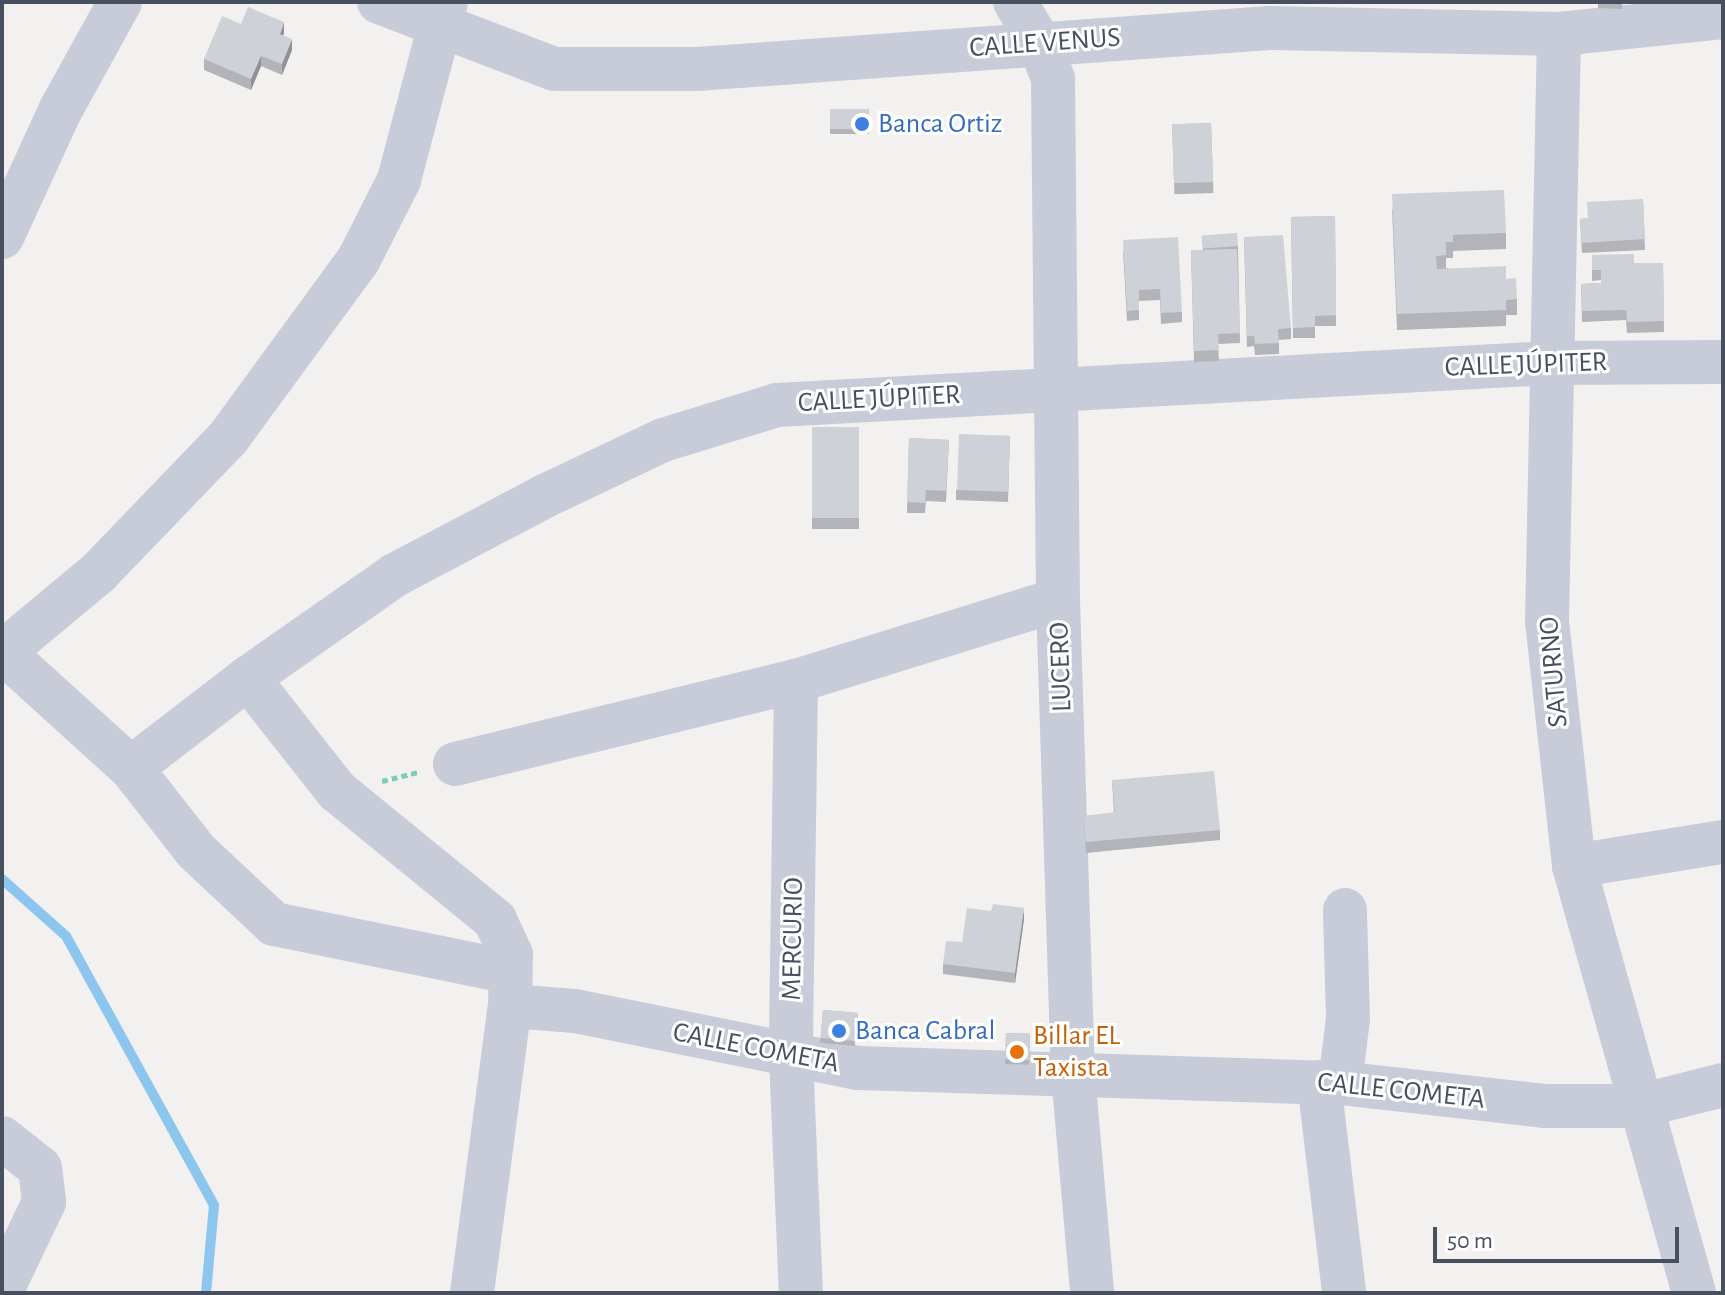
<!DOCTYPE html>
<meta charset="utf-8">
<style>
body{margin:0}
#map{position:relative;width:1725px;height:1295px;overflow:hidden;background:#f3f1f0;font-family:"Alegreya Sans",sans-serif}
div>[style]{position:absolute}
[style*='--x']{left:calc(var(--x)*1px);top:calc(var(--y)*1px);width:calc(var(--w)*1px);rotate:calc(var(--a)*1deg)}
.stream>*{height:10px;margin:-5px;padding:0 5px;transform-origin:5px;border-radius:5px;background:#8cc5ed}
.path>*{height:5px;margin-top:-2.5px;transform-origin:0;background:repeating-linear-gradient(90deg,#77ceb5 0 6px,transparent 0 10px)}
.minor>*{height:44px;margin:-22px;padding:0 22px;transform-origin:22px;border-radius:22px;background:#c7ccd8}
.wall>*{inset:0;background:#b2b4ba;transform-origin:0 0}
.shaded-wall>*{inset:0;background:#919297}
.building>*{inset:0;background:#cfd1d8;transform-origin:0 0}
.dots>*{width:22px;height:22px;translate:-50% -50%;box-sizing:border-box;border:4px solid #fff;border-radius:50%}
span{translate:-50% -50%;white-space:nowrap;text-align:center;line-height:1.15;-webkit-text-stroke:6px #fff;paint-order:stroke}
.street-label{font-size:28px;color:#484f5e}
.shop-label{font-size:28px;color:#366cbe}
.left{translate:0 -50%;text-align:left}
.food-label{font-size:28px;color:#c56008}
.frame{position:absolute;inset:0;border:4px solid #484f5e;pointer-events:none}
.scale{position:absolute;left:1433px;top:1227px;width:246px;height:36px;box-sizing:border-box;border:4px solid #484f5e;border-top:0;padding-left:10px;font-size:24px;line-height:28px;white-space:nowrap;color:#484f5e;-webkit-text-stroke:6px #fff;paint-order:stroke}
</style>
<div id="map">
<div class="stream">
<i style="--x:2;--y:879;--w:86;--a:41.7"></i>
<i style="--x:66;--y:936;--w:307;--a:61.2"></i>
<i style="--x:214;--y:1205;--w:88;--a:95.2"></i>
</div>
<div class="path">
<i style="--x:382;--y:781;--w:38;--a:-14"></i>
</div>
<div class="minor">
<i style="--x:379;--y:2;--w:187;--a:20.9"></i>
<i style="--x:554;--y:69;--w:143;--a:0"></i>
<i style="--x:697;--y:69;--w:574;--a:-4.09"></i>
<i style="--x:1270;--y:28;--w:289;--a:1.2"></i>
<i style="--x:1559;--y:34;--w:165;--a:-5.9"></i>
<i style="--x:446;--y:2;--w:184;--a:104.8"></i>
<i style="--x:399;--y:180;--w:89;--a:116.9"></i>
<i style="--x:359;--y:259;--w:222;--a:126.2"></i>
<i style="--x:228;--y:438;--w:187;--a:133.9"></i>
<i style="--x:98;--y:573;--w:109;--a:140.2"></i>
<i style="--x:14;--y:643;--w:11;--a:100"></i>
<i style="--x:12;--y:654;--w:9;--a:72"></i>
<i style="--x:15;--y:663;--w:156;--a:42.2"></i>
<i style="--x:131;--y:768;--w:105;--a:51.9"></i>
<i style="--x:196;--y:851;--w:107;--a:43.1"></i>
<i style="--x:274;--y:924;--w:241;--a:11.5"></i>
<i style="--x:1015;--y:2;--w:47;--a:59"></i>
<i style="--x:1039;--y:42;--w:40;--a:69"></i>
<i style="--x:1053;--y:79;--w:521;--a:89.45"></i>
<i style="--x:1058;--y:600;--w:474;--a:88.2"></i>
<i style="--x:1073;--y:1074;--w:220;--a:85"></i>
<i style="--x:1559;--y:34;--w:587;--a:91.17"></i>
<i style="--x:1547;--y:621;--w:246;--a:83.7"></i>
<i style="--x:1574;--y:866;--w:444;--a:74.3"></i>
<i style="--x:2;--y:237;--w:141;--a:-65.3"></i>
<i style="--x:61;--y:109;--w:122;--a:-61.1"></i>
<i style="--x:1723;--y:362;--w:173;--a:179.7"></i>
<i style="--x:1550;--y:363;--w:774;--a:176.89"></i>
<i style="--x:777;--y:405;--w:119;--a:162.9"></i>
<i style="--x:663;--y:440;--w:131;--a:154.6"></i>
<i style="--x:545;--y:496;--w:170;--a:152.2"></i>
<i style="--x:395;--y:575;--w:179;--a:145"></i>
<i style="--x:248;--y:678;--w:144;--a:51.8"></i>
<i style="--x:337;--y:791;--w:204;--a:39.2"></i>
<i style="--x:495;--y:920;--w:38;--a:65"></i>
<i style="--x:511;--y:955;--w:51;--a:91.1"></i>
<i style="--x:510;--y:1006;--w:65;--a:4.4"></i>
<i style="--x:575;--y:1011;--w:289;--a:11.4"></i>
<i style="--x:858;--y:1068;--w:482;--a:1.8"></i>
<i style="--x:1340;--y:1083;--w:207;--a:6.4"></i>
<i style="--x:1546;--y:1106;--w:94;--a:0"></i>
<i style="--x:1640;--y:1106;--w:86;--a:-14.2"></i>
<i style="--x:796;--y:681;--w:376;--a:90.8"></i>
<i style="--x:791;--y:1057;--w:236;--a:87.6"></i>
<i style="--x:455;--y:764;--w:351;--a:-13.7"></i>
<i style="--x:796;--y:681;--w:274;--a:-17.2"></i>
<i style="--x:131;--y:768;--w:148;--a:-37.6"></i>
<i style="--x:1574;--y:866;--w:151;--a:-9.2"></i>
<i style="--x:1319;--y:1082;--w:212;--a:83.2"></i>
<i style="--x:1340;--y:1083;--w:64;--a:-82.9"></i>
<i style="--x:1348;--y:1019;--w:109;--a:-91.6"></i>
<i style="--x:2;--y:1138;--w:48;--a:38.3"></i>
<i style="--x:40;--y:1168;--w:34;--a:83"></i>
<i style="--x:44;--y:1202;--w:98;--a:115.5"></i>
<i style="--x:472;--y:1293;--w:290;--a:-82.5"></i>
</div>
<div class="wall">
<i style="clip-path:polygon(1598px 2px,1622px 2px,1622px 9px,1598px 8px)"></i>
<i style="clip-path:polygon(241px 24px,284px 33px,283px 35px,292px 50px,282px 75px,261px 66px,251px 90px,204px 70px,204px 59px)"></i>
<i style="left:869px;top:109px;width:25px;height:39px;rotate:90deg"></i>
<i style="left:1211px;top:123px;width:70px;height:39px;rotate:88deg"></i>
<i style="clip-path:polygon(1643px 199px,1645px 250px,1582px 253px,1580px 219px,1588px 218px)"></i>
<i style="clip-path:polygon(1392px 209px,1506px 233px,1506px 249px,1453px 251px,1453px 258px,1446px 258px,1446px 268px,1506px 279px,1517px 299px,1517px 315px,1506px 315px,1506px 326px,1397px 330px)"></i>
<i style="clip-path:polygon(1335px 216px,1336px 326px,1315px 326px,1315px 338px,1293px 338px,1291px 217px)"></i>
<i style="clip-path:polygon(1202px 236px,1238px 246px,1240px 343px,1218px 344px,1219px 361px,1194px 362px,1191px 250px,1203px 250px)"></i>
<i style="clip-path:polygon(1244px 237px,1291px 328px,1291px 339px,1279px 340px,1279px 354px,1255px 355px,1254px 346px,1247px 347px)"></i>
<i style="clip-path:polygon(1123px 251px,1182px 312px,1182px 322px,1161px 324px,1160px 300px,1139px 301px,1139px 320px,1127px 321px)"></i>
<i style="clip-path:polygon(1592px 255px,1634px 263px,1663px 263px,1664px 332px,1627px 333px,1626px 320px,1582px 322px,1581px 284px,1601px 283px,1601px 280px,1592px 281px)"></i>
<i style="left:812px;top:427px;width:47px;height:102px"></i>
<i style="clip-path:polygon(1010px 436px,1008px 502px,956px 500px,956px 490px)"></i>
<i style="clip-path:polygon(909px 438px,949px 440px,946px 502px,926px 501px,925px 513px,907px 513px)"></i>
<i style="clip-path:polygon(1112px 780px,1220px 830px,1220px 840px,1086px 853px,1084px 816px,1114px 813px)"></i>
<i style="clip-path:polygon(991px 911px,1024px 919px,1015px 983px,943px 974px,943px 964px)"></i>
<i style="left:823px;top:1010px;width:35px;height:33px;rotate:5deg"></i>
<i style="left:1006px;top:1033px;width:24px;height:31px;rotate:2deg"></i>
</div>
<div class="shaded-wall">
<i style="clip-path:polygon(284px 22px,284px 33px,280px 44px,280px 34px)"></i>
<i style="clip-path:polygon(292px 39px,292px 50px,282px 75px,282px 64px)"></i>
<i style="clip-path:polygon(261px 56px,261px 66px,251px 90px,251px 79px)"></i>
<i style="clip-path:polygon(1024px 908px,1024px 919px,1015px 983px,1015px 973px)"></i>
</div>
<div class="building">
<i style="clip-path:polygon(248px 7px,284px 22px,280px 34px,292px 39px,282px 64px,261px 56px,251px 79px,204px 59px,222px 16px,241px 24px)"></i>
<i style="left:869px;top:109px;width:20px;height:39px;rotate:90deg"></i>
<i style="left:1211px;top:123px;width:59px;height:39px;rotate:88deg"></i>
<i style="clip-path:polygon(1504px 190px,1506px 233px,1453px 235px,1453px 242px,1446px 242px,1446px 255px,1436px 256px,1437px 269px,1506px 266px,1506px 279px,1516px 278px,1517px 299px,1506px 300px,1506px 310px,1397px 314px,1392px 194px)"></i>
<i style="clip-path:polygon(1643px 199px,1645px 239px,1582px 243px,1580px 219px,1588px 218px,1587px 202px)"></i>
<i style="clip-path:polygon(1335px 216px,1336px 315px,1315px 316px,1315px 327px,1293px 328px,1291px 217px)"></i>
<i style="left:1237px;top:233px;width:13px;height:35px;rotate:86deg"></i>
<i style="clip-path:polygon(1283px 235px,1291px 328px,1278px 329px,1279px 343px,1255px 344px,1254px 336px,1247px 336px,1244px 237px)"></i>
<i style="clip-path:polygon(1178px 237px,1182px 312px,1161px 313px,1160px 289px,1139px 290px,1139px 310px,1127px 311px,1123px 240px)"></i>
<i style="clip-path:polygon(1237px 249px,1240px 333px,1218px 334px,1219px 350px,1194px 351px,1191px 250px)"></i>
<i style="clip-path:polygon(1634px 254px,1634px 263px,1663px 263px,1664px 321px,1627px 322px,1626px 310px,1582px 311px,1581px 284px,1601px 283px,1601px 270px,1592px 270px,1592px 255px)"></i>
<i style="left:812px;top:427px;width:47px;height:91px"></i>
<i style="left:959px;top:434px;width:51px;height:56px;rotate:2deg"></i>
<i style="clip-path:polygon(909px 438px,949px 440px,946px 491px,926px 490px,925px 503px,907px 502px)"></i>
<i style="clip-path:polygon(1214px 771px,1220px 830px,1086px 842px,1084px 816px,1115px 812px,1112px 780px)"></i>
<i style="clip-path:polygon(993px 904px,1024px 908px,1015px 973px,943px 964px,946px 941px,962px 942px,967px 908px,991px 911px)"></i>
<i style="left:823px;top:1010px;width:35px;height:28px;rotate:5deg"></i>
<i style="left:1006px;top:1033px;width:24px;height:26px;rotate:2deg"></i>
</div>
<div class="dots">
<i style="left:862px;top:124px;background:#3f7fe0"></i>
<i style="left:839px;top:1031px;background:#3f7fe0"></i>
<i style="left:1017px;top:1052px;background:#e8710a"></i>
</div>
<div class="street-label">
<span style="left:1045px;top:43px;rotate:-4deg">CALLE VENUS</span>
<span style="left:1526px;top:365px;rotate:-2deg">CALLE JÚPITER</span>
<span style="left:879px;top:399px;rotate:-3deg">CALLE JÚPITER</span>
<span style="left:1061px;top:667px;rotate:-92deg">LUCERO</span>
<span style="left:1554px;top:672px;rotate:-95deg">SATURNO</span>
<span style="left:793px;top:939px;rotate:-89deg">MERCURIO</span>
<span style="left:756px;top:1048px;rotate:11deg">CALLE COMETA</span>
<span style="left:1401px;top:1091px;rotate:6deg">CALLE COMETA</span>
</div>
<div class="shop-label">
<span class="left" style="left:878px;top:124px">Banca Ortiz</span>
<span class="left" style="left:855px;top:1031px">Banca Cabral</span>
</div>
<div class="food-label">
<span class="left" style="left:1033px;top:1052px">Billar EL<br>Taxista</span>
</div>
<div class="frame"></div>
<div class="scale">50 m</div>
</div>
